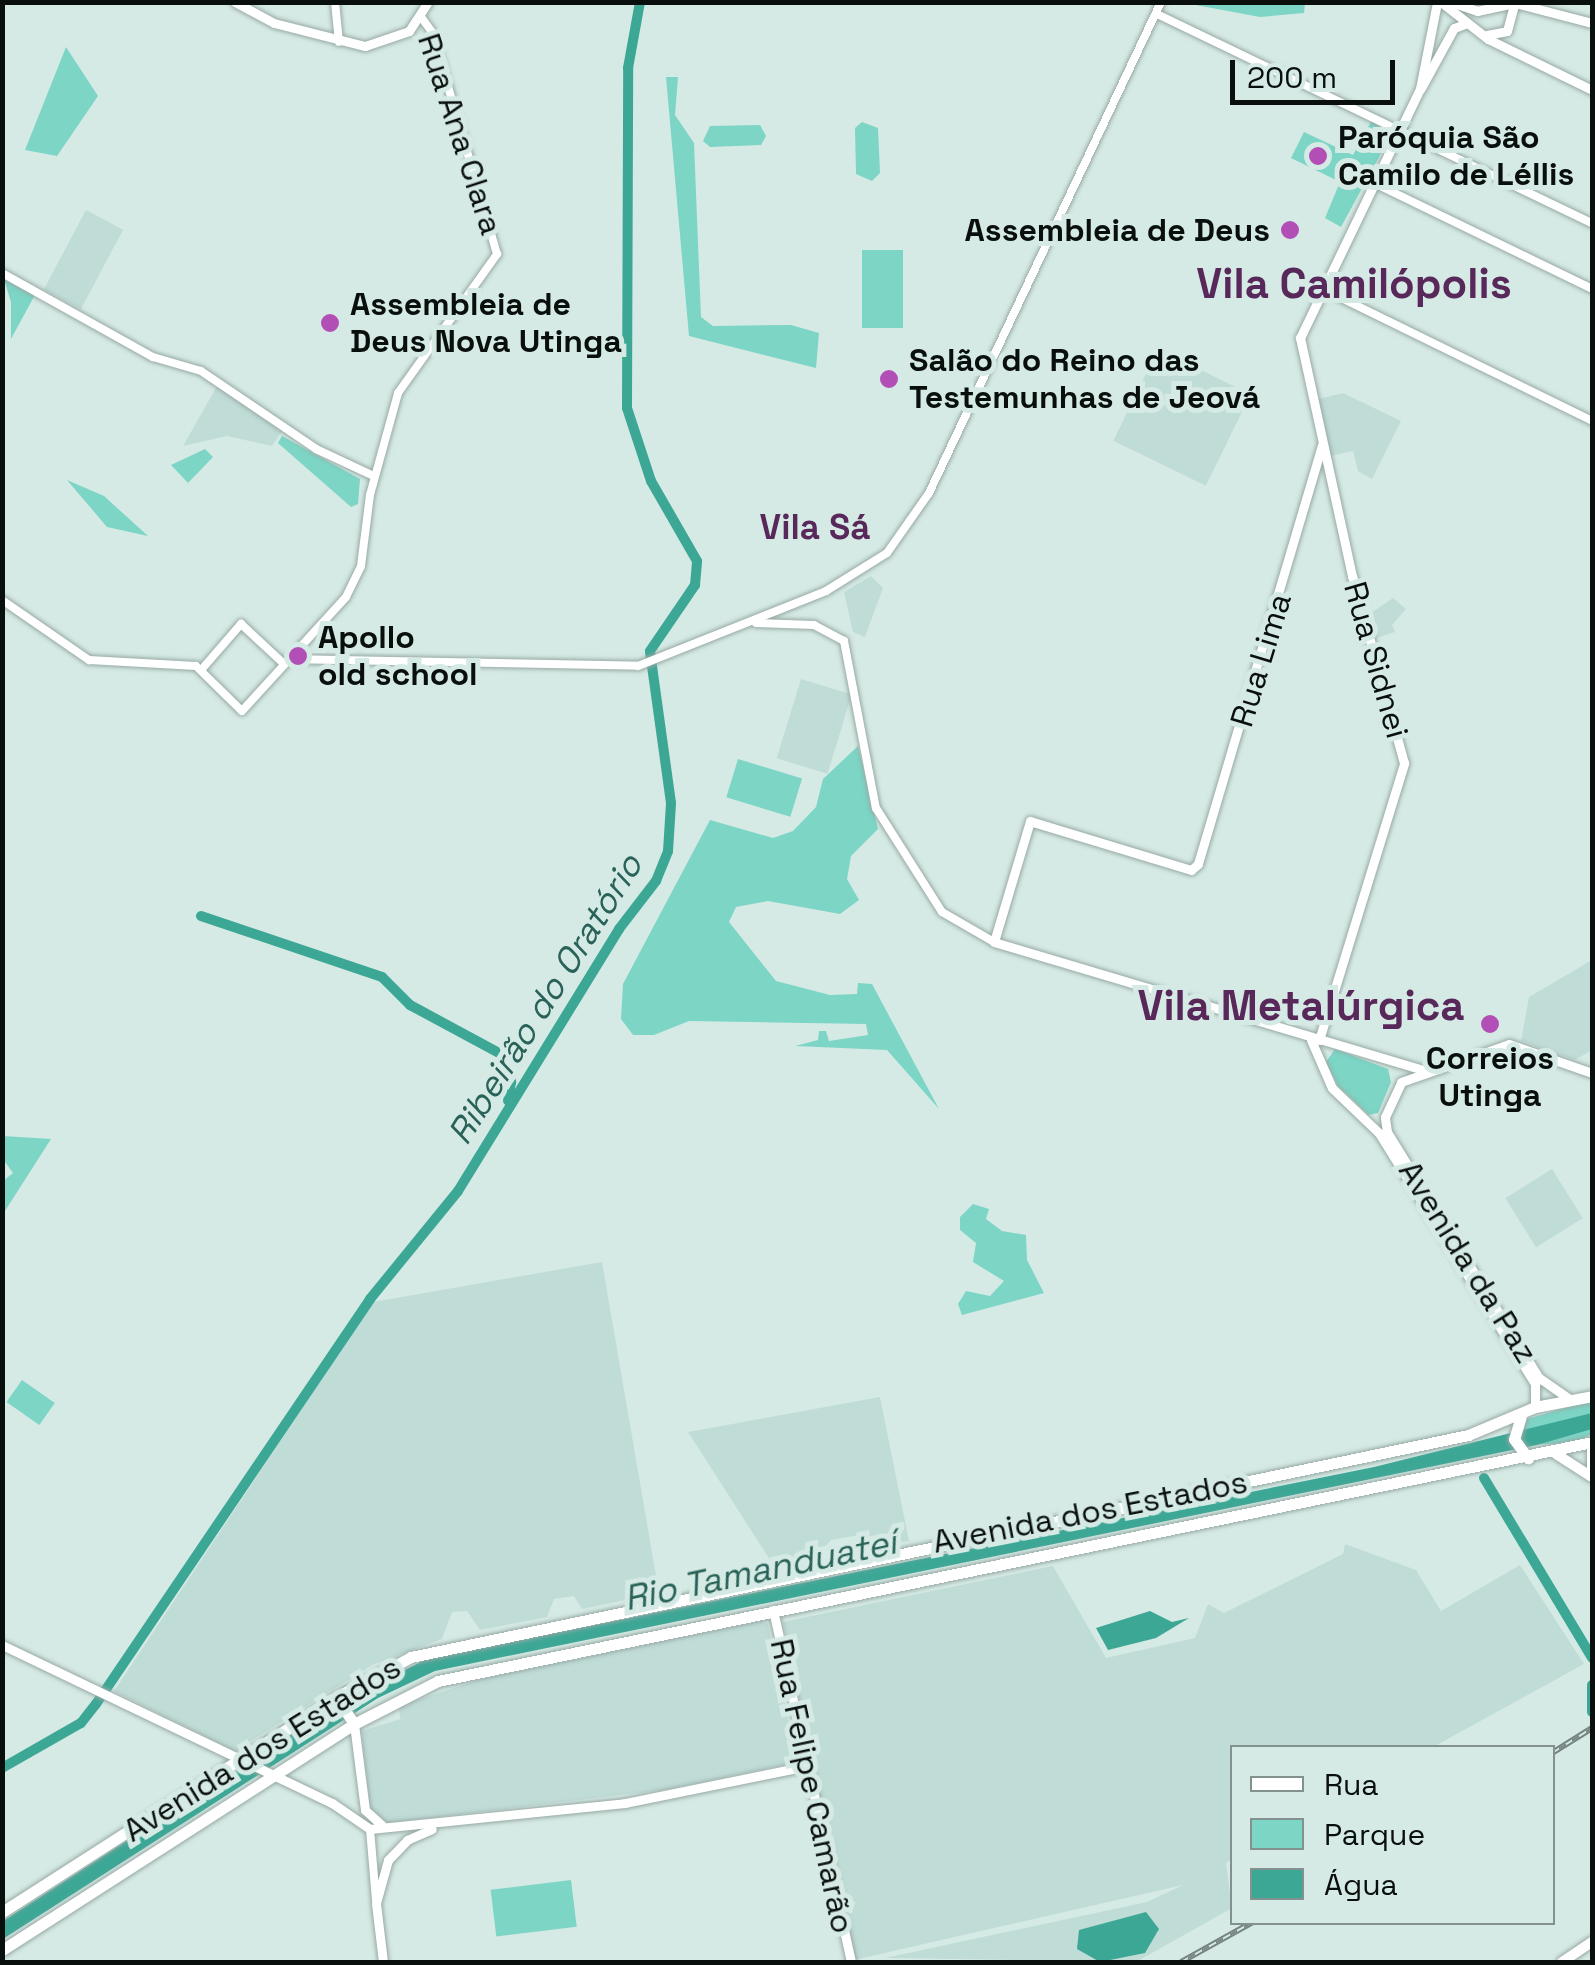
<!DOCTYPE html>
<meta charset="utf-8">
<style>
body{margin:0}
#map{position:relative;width:1595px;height:1965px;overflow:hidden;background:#d6eae5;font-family:"Space Grotesk",sans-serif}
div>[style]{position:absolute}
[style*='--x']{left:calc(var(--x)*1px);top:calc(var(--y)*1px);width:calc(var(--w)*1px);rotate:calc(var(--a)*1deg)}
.built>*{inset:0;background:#c0dcd7;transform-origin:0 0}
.green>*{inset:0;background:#7cd5c5;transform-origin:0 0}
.water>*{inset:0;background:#3da796}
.river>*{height:10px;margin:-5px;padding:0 5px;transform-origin:5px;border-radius:5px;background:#3da796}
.roads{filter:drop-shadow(0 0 2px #97a9a5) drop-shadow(0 0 2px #97a9a5)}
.tertiary>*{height:8px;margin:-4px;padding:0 4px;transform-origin:4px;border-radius:4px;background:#fff}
.secondary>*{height:9px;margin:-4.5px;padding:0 4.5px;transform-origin:4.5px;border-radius:4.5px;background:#fff}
.primary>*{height:10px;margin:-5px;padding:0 5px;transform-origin:5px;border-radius:5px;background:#fff}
.trunk>*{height:11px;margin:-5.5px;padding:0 5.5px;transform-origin:5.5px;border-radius:5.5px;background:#fff}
.rail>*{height:6px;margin-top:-3px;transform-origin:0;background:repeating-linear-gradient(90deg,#d6eae5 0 8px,#768481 0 16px);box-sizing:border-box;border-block:2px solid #768481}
.dots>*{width:28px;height:28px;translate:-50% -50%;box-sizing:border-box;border:5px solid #d6eae5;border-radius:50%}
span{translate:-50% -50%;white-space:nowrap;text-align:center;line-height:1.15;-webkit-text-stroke:10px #d6eae5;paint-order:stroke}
.street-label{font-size:32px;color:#080f0d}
.poi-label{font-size:32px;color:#080f0d;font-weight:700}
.left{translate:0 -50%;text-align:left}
.right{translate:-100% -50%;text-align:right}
.neighbourhood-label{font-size:35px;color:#572859;font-weight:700}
.water-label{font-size:35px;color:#296258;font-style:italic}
.district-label{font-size:42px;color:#572859;font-weight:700}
.frame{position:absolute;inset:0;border:5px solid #080f0d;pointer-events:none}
.legend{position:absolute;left:1230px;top:1745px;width:325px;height:180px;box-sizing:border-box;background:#d6eae5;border:2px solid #84928f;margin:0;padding:12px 18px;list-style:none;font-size:30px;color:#080f0d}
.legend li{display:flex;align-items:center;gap:20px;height:50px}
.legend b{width:50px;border:2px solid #84928f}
.scale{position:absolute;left:1230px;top:60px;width:165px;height:45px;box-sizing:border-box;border:5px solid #080f0d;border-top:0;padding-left:12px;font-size:30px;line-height:35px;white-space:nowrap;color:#080f0d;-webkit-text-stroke:8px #d6eae5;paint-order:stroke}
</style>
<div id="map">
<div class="built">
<i style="left:86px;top:210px;width:42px;height:90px;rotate:28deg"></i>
<i style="left:1158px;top:349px;width:103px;height:102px;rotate:26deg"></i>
<i style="clip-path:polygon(217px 386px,282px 431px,272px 446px,227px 436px,183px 446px)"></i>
<i style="clip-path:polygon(1343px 393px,1401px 421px,1372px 479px,1358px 471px,1353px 451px,1330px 456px,1318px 399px)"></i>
<i style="clip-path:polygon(871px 576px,883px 588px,865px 637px,853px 632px,844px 592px)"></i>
<i style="clip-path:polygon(1393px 598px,1406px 609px,1392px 625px,1395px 632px,1376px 638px,1368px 615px)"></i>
<i style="left:801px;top:679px;width:53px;height:83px;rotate:17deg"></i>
<i style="clip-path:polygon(1592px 960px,1592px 1050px,1575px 1060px,1521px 1041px,1529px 997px)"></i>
<i style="left:1552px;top:1169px;width:58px;height:55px;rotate:58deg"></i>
<i style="clip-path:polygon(602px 1262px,659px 1593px,582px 1609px,574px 1596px,554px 1599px,547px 1617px,480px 1630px,467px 1611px,452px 1612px,442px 1639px,372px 1665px,235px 1751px,114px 1691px,373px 1302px)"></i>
<i style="clip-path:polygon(880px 1397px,909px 1541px,868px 1545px,865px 1534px,831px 1540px,819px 1555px,774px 1566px,688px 1432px)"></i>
<i style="clip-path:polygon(1345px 1544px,1416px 1570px,1441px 1611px,1520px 1565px,1584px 1664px,1433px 1747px,1232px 1748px,1232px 1859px,1226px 1863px,1232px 1908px,1136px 1962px,885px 1958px,1147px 1902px,1183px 1885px,854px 1960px,783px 1622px,1053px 1566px,1106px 1658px,1195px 1638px,1208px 1604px,1224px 1613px,1343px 1554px)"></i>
<i style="clip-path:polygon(761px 1621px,768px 1624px,797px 1762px,663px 1790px,388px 1823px,370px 1808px,362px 1731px,400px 1719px,399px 1706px,481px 1679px)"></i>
</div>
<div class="green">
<i style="clip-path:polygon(1185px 3px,1305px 3px,1304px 13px,1260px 17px)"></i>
<i style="clip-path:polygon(66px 47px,98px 96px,57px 156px,25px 150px)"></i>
<i style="clip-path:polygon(666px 77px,678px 77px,675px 115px,694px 143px,701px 317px,713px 326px,791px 325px,819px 333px,816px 368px,689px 336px)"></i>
<i style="clip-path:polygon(1372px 120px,1391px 135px,1341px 227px,1325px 218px,1340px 182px,1291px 158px,1304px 132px,1353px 155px)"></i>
<i style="clip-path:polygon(862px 122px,878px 128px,880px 173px,872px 181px,856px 174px,855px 128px)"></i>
<i style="clip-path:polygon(760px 125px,766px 136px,761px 145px,710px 147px,703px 141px,710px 126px)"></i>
<i style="left:862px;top:250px;width:41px;height:78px"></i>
<i style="clip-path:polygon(3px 276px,37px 291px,11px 339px,11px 302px)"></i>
<i style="clip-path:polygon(282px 436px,360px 479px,358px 504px,351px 507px,278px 443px)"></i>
<i style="clip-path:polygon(205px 449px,213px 457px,188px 483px,171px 465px)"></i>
<i style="clip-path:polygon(67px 480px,104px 496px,148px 536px,107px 527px)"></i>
<i style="clip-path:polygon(858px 746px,878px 829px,851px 856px,847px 879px,859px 900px,840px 914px,768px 901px,736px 907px,729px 922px,776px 981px,830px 995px,857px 994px,858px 983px,872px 984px,939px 1109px,887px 1050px,795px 1046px,818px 1040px,819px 1031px,826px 1031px,829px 1041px,868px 1035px,866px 1024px,689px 1021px,654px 1035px,633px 1035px,621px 1019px,623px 984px,710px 820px,773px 838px,793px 831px,816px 807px,823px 779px)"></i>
<i style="left:738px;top:759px;width:67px;height:40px;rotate:17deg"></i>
<i style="clip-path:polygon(1335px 1049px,1388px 1069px,1391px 1082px,1378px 1113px,1369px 1115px,1338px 1086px,1326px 1062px)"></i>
<i style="clip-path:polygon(3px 1136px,51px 1139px,3px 1214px,3px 1181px,13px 1173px,3px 1159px)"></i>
<i style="clip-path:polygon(973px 1204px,989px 1209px,986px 1219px,1002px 1231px,1026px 1235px,1027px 1260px,1044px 1293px,962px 1315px,958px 1304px,966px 1291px,990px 1296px,1004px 1281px,973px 1262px,976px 1243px,960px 1230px,960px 1217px)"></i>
<i style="left:22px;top:1380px;width:40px;height:27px;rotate:35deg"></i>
<i style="clip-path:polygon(1592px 1400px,1592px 1434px,1573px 1443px,1523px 1445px,1524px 1420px)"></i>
<i style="left:571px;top:1880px;width:47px;height:81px;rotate:83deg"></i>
</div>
<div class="water">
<i style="clip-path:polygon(1592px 1413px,1592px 1429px,1537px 1445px,435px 1671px,378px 1698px,3px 1939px,3px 1921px,347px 1698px,427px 1659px,1374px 1467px)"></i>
<i style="clip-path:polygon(1150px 1611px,1172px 1622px,1189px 1618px,1156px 1638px,1108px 1650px,1096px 1628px)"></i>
<i style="clip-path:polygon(1146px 1912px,1159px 1929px,1145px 1953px,1100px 1962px,1077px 1949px,1079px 1930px)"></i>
</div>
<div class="river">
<i style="--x:201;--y:916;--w:191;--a:18.6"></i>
<i style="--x:382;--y:977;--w:40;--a:45"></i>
<i style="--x:410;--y:1005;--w:103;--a:28.3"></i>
<i style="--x:501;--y:1054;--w:30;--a:70"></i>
<i style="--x:511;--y:1082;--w:19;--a:99"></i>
<i style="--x:1484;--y:1478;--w:210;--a:59"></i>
<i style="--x:1592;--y:1685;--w:27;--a:90"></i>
<i style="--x:2;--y:1768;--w:91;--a:-29.7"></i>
<i style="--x:81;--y:1723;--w:24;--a:-52"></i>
<i style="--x:96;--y:1704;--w:489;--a:-55.9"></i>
<i style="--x:370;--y:1299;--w:139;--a:-50.8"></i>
<i style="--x:458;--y:1191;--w:308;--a:-58.4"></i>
<i style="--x:619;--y:929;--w:61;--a:-52.4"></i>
<i style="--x:656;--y:881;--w:32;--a:-68"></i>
<i style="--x:668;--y:851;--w:48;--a:-86.4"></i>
<i style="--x:671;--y:803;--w:153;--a:-97.9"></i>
<i style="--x:650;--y:651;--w:80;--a:-55.7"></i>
<i style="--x:695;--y:585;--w:24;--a:-85"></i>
<i style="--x:697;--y:561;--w:92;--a:-119.9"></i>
<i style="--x:651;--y:481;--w:77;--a:-108.2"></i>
<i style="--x:627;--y:408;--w:340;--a:-89.8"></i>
<i style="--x:628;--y:68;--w:67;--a:-79.7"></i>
</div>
<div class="roads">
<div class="tertiary">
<i style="--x:335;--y:2;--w:40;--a:84.3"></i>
<i style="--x:1157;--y:14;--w:483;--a:25.7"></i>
<i style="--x:1374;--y:183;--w:242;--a:25.9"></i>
<i style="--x:2;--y:273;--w:173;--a:29.1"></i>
<i style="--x:153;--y:357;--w:50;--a:16.3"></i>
<i style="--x:201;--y:371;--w:139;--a:34.1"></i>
<i style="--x:316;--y:449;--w:64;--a:25"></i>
<i style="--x:1323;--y:289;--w:300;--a:26.1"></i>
<i style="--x:2;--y:600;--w:106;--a:34.6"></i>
<i style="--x:89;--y:660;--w:107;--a:3.2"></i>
<i style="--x:196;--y:666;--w:64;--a:44.4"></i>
<i style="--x:242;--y:711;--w:154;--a:-47.6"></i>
<i style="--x:346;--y:597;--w:34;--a:-64"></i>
<i style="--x:361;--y:566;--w:72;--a:-82.8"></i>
<i style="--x:370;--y:495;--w:106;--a:-74.6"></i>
<i style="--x:398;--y:393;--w:171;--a:-54.5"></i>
<i style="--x:497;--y:254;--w:231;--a:-106.3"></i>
<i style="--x:432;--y:32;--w:19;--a:-126"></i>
<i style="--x:756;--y:623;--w:58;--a:2"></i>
<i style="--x:814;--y:625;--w:34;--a:28"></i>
<i style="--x:844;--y:641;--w:170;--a:79.2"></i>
<i style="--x:876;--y:808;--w:123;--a:57.6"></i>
<i style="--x:942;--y:912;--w:60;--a:30"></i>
<i style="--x:289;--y:659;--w:349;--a:1.1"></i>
<i style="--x:638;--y:666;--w:202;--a:-21.7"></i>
<i style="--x:826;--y:591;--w:72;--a:-31.9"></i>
<i style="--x:887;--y:553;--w:73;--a:-55"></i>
<i style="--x:929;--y:493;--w:543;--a:-64.71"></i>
<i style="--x:202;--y:669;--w:60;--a:-49.1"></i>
<i style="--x:241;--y:624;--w:59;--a:42.9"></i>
<i style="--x:370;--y:1829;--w:71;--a:85.2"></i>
</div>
<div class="secondary">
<i style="--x:235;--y:2;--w:44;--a:28.3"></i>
<i style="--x:274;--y:23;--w:94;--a:14.2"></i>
<i style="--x:365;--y:46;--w:46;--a:-18.8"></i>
<i style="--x:409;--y:31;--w:35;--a:-57"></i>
<i style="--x:1441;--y:2;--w:60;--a:38.2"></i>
<i style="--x:1488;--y:39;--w:116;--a:26.1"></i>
<i style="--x:1451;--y:2;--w:28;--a:19"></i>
<i style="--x:1477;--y:11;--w:39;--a:-12"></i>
<i style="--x:1515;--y:3;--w:80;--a:14.6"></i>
<i style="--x:1487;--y:35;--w:20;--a:-11"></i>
<i style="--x:1507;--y:31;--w:30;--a:-75"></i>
<i style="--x:1421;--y:88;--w:68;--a:-61.2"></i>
<i style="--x:1454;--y:28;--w:12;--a:-20"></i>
<i style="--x:1322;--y:445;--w:437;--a:106.5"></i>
<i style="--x:1198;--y:864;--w:9;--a:139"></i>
<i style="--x:1191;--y:870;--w:168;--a:-163.1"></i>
<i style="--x:1030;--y:821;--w:126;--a:106.6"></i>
<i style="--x:994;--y:942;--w:448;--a:16.6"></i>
<i style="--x:1311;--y:1040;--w:52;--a:66.4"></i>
<i style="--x:1332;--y:1088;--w:65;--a:43.8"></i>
<i style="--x:1379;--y:1133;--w:296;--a:58.1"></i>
<i style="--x:1535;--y:1384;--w:23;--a:90"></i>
<i style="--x:1319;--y:1040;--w:290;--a:-72.9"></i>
<i style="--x:1404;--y:763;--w:194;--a:-105.5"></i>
<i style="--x:1352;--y:576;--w:244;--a:-102.3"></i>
<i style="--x:1300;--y:338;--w:276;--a:-64.3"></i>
<i style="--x:1420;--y:89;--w:89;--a:-78.9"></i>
<i style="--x:1568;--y:1398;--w:35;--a:-145"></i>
<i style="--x:1539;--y:1378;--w:289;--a:-121.7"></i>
<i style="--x:1387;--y:1132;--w:15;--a:-98"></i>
<i style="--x:1385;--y:1117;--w:38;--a:-65"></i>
<i style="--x:1401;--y:1082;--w:114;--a:-19.4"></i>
<i style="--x:1509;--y:1044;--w:88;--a:19.3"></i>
<i style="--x:773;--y:1610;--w:361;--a:77.5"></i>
<i style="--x:2;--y:1645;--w:366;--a:25.6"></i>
<i style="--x:332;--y:1803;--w:46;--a:34.4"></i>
<i style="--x:370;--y:1829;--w:256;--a:-5.8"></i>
<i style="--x:625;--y:1803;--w:186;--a:-11.5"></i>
<i style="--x:354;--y:1724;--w:87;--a:82.7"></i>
<i style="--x:365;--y:1810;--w:24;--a:42"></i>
<i style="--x:383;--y:1962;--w:59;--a:-96.8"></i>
<i style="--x:376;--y:1903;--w:45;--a:-74.4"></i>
<i style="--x:388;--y:1860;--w:28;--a:-46"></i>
<i style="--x:407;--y:1840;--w:27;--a:-24"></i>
</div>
<div class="primary">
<i style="--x:1592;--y:1445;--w:24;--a:90"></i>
<i style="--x:1556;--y:1454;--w:43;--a:32.6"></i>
<i style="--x:1562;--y:1962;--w:36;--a:-34"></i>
</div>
<div class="trunk">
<i style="--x:1522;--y:1413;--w:27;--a:107"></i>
<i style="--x:1514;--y:1439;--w:24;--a:54"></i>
<i style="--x:336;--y:1697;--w:32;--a:56"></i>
<i style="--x:2;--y:1912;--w:402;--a:-32.7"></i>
<i style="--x:340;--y:1695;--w:81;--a:-28.2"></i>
<i style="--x:411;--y:1657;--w:1080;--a:-11.86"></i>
<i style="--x:1468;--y:1435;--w:73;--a:-22.7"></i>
<i style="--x:1535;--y:1407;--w:58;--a:-10.9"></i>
<i style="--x:2;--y:1950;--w:418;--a:-32.7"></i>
<i style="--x:354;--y:1724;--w:94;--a:-27.1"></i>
<i style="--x:438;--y:1681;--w:1178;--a:-11.7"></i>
</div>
</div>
<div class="rail">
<i style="--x:1552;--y:1753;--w:47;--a:-32"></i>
<i style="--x:1181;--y:1962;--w:82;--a:-29.1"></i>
</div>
<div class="dots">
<i style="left:1318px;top:156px;background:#b24fb6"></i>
<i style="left:1290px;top:230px;background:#b24fb6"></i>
<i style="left:330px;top:323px;background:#b24fb6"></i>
<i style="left:889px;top:379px;background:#b24fb6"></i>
<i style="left:298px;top:656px;background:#b24fb6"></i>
<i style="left:1490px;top:1024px;background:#b24fb6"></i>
</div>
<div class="street-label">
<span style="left:460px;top:134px;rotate:72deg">Rua Ana Clara</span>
<span style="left:1261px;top:660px;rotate:-73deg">Rua Lima</span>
<span style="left:1376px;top:660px;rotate:74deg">Rua Sidnei</span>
<span style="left:1468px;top:1262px;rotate:58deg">Avenida da Paz</span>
<span style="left:1090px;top:1512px;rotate:-11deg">Avenida dos Estados</span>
<span style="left:262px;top:1749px;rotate:-32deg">Avenida dos Estados</span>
<span style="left:812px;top:1786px;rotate:78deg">Rua Felipe Camarão</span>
</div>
<div class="poi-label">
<span class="left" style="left:1338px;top:156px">Paróquia São<br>Camilo de Léllis</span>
<span class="right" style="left:1270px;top:230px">Assembleia de Deus</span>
<span class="left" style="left:350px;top:323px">Assembleia de<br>Deus Nova Utinga</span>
<span class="left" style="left:909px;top:379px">Salão do Reino das<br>Testemunhas de Jeová</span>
<span class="left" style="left:318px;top:656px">Apollo<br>old school</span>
<span style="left:1490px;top:1077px">Correios<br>Utinga</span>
</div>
<div class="neighbourhood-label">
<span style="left:815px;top:527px">Vila Sá</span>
</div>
<div class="water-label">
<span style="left:545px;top:999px;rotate:-58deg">Ribeirão do Oratório</span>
<span style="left:760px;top:1570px;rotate:-12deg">Rio Tamanduateí</span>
</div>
<div class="district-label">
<span style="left:1354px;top:284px">Vila Camilópolis</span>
<span style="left:1301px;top:1006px">Vila Metalúrgica</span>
</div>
<div class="frame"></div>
<ul class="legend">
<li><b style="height:12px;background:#fff"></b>Rua</li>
<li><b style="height:28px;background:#7cd5c5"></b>Parque</li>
<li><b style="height:28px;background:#3da796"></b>Água</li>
</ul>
<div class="scale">200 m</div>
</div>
